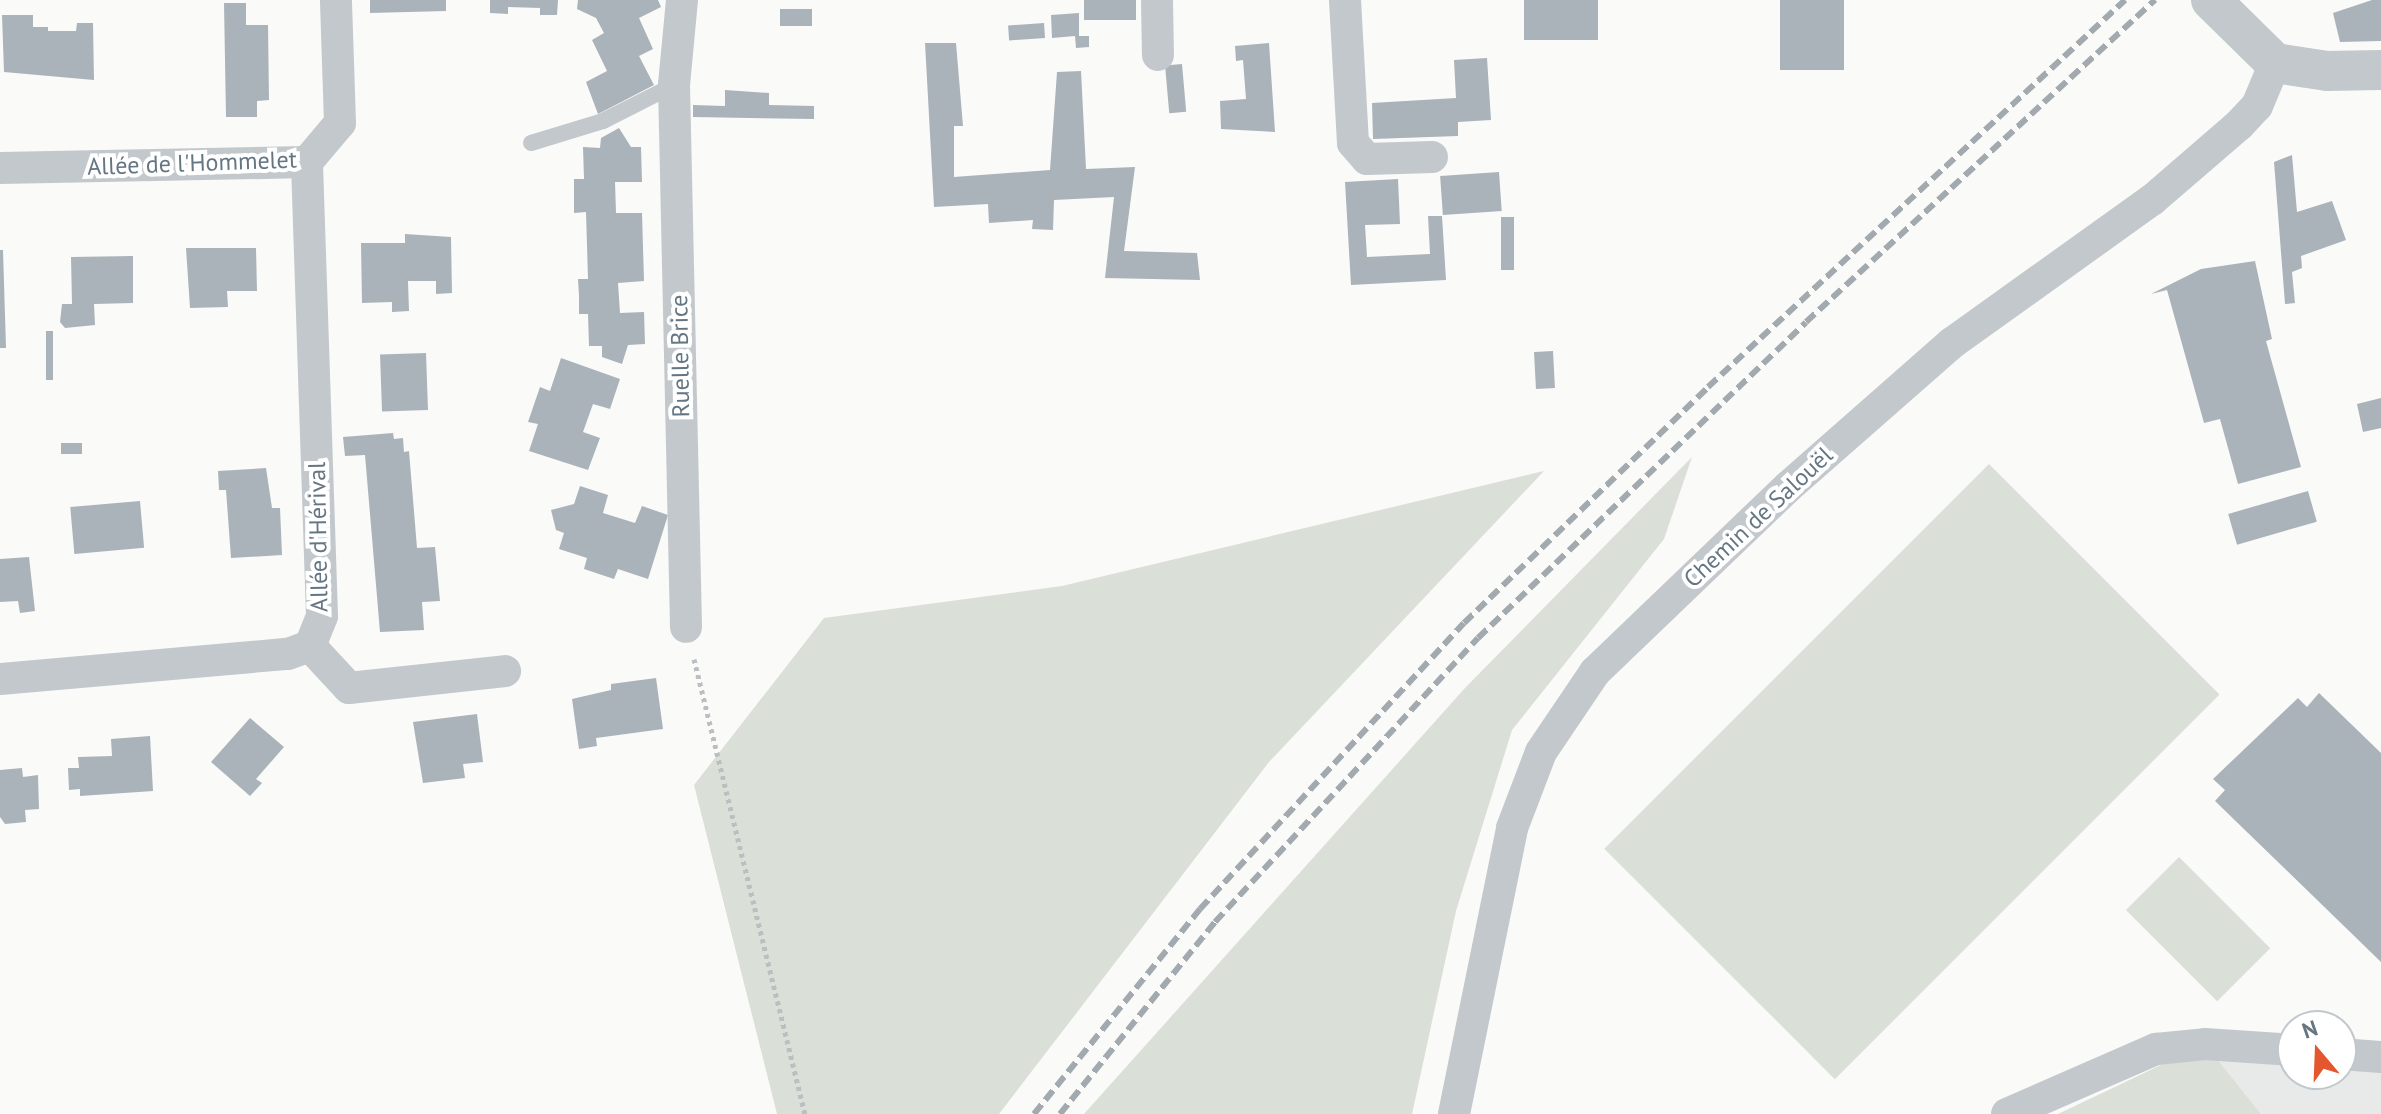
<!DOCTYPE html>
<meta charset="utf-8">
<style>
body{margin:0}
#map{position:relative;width:2381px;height:1114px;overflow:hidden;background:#fafaf8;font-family:"PT Sans",sans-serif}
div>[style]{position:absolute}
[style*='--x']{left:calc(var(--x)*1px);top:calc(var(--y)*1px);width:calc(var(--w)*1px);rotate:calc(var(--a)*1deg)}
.built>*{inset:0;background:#e8e9e9}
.green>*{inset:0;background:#dadfd7;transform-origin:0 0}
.building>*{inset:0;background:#aab3b9;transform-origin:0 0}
.path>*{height:5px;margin-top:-2.5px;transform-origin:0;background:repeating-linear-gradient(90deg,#bbbfc2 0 4px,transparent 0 8px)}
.service>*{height:16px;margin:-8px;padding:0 8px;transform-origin:8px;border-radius:8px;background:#c3c8cc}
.minor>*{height:32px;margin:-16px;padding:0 16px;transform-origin:16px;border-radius:16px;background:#c3c8cc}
.tertiary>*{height:40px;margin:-20px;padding:0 20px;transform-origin:20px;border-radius:20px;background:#c3c8cc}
.rail>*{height:6px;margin-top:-3px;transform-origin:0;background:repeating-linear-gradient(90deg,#a2aab0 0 12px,transparent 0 18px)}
span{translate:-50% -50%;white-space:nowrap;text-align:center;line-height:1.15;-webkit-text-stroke:8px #fff;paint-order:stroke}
.street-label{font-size:24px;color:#657683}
.north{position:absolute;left:2277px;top:1010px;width:80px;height:80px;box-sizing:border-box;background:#fff;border:2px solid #c1c8cd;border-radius:50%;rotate:341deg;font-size:22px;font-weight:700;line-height:32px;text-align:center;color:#657683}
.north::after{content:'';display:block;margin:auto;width:28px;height:36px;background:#e4572e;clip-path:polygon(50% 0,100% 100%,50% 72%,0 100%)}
</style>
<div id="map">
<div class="built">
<i style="clip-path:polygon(2205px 1044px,2293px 1054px,2293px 1074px,2341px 1074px,2341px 1060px,2381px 1064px,2381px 1114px,2261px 1114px)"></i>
</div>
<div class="green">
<i style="clip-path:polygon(1692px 457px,1664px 539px,1512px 730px,1456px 911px,1412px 1114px,1084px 1114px,1465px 688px)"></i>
<i style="left:1989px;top:464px;width:326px;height:544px;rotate:45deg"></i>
<i style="clip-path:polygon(1544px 471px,1269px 762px,999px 1114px,777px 1114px,694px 785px,824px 618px,1062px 586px)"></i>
<i style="left:2179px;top:857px;width:129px;height:75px;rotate:45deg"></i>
<i style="clip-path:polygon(2205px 1044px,2261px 1114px,2058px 1114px)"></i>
</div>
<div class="building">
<i style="clip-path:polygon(370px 0,446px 0,446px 11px,370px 13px)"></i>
<i style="clip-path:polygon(490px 0,558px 0,557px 15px,540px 15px,540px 8px,508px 7px,508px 14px,490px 13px)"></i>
<i style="clip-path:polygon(578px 0,658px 0,661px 7px,639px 18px,653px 49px,639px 56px,654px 85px,598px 114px,586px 82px,607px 71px,592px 40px,604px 33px,596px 18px,577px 9px)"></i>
<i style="left:1084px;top:0;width:52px;height:20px"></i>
<i style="left:1524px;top:0;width:74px;height:40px"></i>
<i style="left:1780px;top:0;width:64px;height:70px"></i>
<i style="clip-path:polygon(2372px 0,2381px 0,2381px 41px,2340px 42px,2333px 13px)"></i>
<i style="clip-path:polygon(224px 3px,246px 3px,246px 25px,268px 25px,269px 100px,257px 101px,257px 117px,226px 117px)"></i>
<i style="left:780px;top:9px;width:32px;height:17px"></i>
<i style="clip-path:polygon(1079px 13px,1079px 36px,1089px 36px,1089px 47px,1076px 48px,1075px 36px,1052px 38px,1051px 15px)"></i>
<i style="clip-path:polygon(2px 15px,33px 15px,33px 27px,48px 27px,48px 31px,76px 31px,77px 23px,93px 23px,94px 80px,4px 72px)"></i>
<i style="left:1044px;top:23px;width:15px;height:36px;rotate:86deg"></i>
<i style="clip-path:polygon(925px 43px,956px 43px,963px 126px,954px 126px,954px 177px,1050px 170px,1057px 72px,1081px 71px,1086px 169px,1135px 167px,1124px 251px,1197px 253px,1200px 280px,1105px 278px,1114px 197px,1054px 200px,1053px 230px,1032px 229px,1033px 220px,989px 223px,988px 204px,934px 207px)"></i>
<i style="clip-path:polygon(1269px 43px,1275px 132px,1221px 129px,1220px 101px,1246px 99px,1243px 60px,1236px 61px,1235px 46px)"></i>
<i style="clip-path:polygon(1487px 58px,1491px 120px,1458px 122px,1458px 136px,1373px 139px,1372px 103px,1456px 98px,1454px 60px)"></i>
<i style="left:1182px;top:64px;width:48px;height:17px;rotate:85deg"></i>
<i style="clip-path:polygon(725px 90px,769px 93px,769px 105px,814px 106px,814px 119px,693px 117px,693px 105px,725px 106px)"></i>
<i style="clip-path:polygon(619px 128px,631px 147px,641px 147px,642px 182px,615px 182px,616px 213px,642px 213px,644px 281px,618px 283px,620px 313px,644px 312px,645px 344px,628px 345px,622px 364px,602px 357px,602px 346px,589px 346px,588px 314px,579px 314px,579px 296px,578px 279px,588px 279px,586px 212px,574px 213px,574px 179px,584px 179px,583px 147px,600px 148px,601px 138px)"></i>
<i style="clip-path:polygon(2292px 155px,2297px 212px,2332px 201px,2346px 240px,2301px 256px,2302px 268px,2292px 272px,2295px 303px,2285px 304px,2274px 162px)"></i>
<i style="left:1499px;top:172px;width:39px;height:59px;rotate:86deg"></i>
<i style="clip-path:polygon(1398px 179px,1400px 224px,1365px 225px,1367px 257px,1430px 254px,1428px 216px,1442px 216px,1446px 280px,1351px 285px,1345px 182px)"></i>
<i style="left:1501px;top:217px;width:13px;height:53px"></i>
<i style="clip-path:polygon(405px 234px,451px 237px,452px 293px,436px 294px,436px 281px,408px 281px,409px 311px,392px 312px,392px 302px,362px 303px,361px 243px,405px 243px)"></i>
<i style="clip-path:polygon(186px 248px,256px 248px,257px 291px,227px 291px,228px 307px,190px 308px)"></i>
<i style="clip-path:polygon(0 250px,3px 250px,6px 348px,0 348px)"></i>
<i style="clip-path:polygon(133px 256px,133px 303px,94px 304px,95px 325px,65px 328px,60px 322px,62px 304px,72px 304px,71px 257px)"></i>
<i style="clip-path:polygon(2255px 261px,2272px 339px,2266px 341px,2301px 467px,2238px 484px,2220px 419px,2204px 423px,2167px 290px,2151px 294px,2201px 269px)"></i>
<i style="left:46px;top:331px;width:7px;height:49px"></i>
<i style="left:1553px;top:351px;width:37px;height:19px;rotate:87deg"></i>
<i style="left:426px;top:353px;width:57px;height:46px;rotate:88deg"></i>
<i style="clip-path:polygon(561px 358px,620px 379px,610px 409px,593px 404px,583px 432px,600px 438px,588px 470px,529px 451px,538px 424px,528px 422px,540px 387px,550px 391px)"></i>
<i style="clip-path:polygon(2381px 398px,2381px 428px,2363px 432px,2357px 404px)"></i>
<i style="clip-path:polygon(393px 433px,394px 439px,403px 438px,404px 452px,409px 451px,417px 548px,435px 547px,440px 601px,422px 602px,424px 630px,380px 632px,365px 455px,345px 456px,343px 437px)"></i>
<i style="left:82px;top:443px;width:11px;height:21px;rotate:90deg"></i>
<i style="clip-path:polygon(266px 468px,272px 508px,280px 508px,282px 555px,231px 558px,226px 490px,219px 490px,218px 471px)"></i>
<i style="clip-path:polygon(580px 486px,608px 495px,603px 513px,635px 523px,642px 506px,668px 515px,648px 579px,618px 569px,614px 579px,584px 569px,587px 558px,559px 549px,564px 533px,556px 530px,551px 510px,574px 504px)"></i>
<i style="left:2308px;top:491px;width:32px;height:83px;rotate:74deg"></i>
<i style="left:140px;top:501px;width:47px;height:70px;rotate:85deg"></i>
<i style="clip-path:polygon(29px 557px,35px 611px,20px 613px,18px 601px,0 602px,0 559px)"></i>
<i style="clip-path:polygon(656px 678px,663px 729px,596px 738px,597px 746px,579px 749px,572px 699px,611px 690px,611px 684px)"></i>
<i style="clip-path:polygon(2319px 693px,2381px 753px,2381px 962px,2215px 801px,2225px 790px,2213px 779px,2298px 698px,2307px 707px)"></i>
<i style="clip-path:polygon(477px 714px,483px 762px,463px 764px,465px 778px,423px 783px,413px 722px)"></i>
<i style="clip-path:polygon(250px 718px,284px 747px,256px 779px,262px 783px,250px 796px,211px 762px)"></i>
<i style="clip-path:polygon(150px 736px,153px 791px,80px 796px,80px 789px,69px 790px,68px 768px,79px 768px,78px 757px,112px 756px,111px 739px)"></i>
<i style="clip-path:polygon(22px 768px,23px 777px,38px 775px,39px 809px,25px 810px,26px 822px,5px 824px,0 817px,0 770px)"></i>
</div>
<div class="path">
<i style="--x:694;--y:659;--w:468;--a:76.3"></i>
</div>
<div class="service">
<i style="--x:531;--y:143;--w:75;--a:-17"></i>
<i style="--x:603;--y:121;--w:80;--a:-26.9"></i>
</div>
<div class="minor">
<i style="--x:682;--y:0;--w:85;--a:95.4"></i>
<i style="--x:674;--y:85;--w:542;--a:88.73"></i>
<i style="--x:1157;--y:0;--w:55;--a:89"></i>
<i style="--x:1345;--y:0;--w:143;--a:86.8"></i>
<i style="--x:1353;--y:143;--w:21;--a:49"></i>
<i style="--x:1367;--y:159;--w:65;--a:-1.8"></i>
<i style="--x:0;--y:168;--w:307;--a:-1.1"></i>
<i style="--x:307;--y:162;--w:51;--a:-49.8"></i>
<i style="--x:340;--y:123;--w:123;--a:-91.9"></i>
<i style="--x:310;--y:646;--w:57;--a:47.1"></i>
<i style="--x:349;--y:688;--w:157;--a:-6.2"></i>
<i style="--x:0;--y:679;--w:289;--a:-5"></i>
<i style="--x:288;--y:654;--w:23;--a:-20"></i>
<i style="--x:310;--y:646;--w:32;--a:-68"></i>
<i style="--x:322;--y:616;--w:454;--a:-91.9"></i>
<i style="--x:2341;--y:1054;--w:40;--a:4.3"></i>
<i style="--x:1454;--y:1114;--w:292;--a:-78.5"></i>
<i style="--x:1512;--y:828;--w:81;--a:-69.1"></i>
<i style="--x:1541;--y:752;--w:97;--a:-56"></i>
<i style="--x:1595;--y:672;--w:267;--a:-43.8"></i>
<i style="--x:1788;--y:487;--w:218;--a:-41.3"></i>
<i style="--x:1952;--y:343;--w:246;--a:-35.6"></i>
<i style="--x:2152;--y:200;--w:115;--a:-40.8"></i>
<i style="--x:2239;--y:125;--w:26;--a:-47"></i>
<i style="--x:2257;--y:106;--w:47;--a:-67.3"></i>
<i style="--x:2007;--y:1114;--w:163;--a:-23.6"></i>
<i style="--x:2156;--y:1049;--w:49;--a:-5.8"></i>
<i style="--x:2205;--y:1044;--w:88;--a:3.9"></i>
</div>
<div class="tertiary">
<i style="--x:2211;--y:0;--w:90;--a:44.5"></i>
<i style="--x:2275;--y:63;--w:53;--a:8.7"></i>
<i style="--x:2327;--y:71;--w:54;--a:-1.1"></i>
</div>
<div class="rail">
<i style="--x:1034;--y:1114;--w:264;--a:-51"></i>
<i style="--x:1200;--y:909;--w:389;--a:-47.3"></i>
<i style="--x:1464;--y:623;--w:339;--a:-44"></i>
<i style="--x:1708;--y:387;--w:569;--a:-42.86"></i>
<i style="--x:1060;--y:1114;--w:247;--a:-51.1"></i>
<i style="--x:1215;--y:922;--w:387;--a:-47.2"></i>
<i style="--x:1478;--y:638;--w:455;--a:-43.9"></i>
<i style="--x:1806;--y:322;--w:475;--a:-42.7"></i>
</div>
<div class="street-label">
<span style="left:192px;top:163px;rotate:-2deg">Allée de l'Hommelet</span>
<span style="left:680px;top:356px;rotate:-91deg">Ruelle Brice</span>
<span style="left:1758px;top:517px;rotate:-43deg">Chemin de Salouël</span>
<span style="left:318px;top:537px;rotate:-91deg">Allée d'Hérival</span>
</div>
<div class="north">N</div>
</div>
